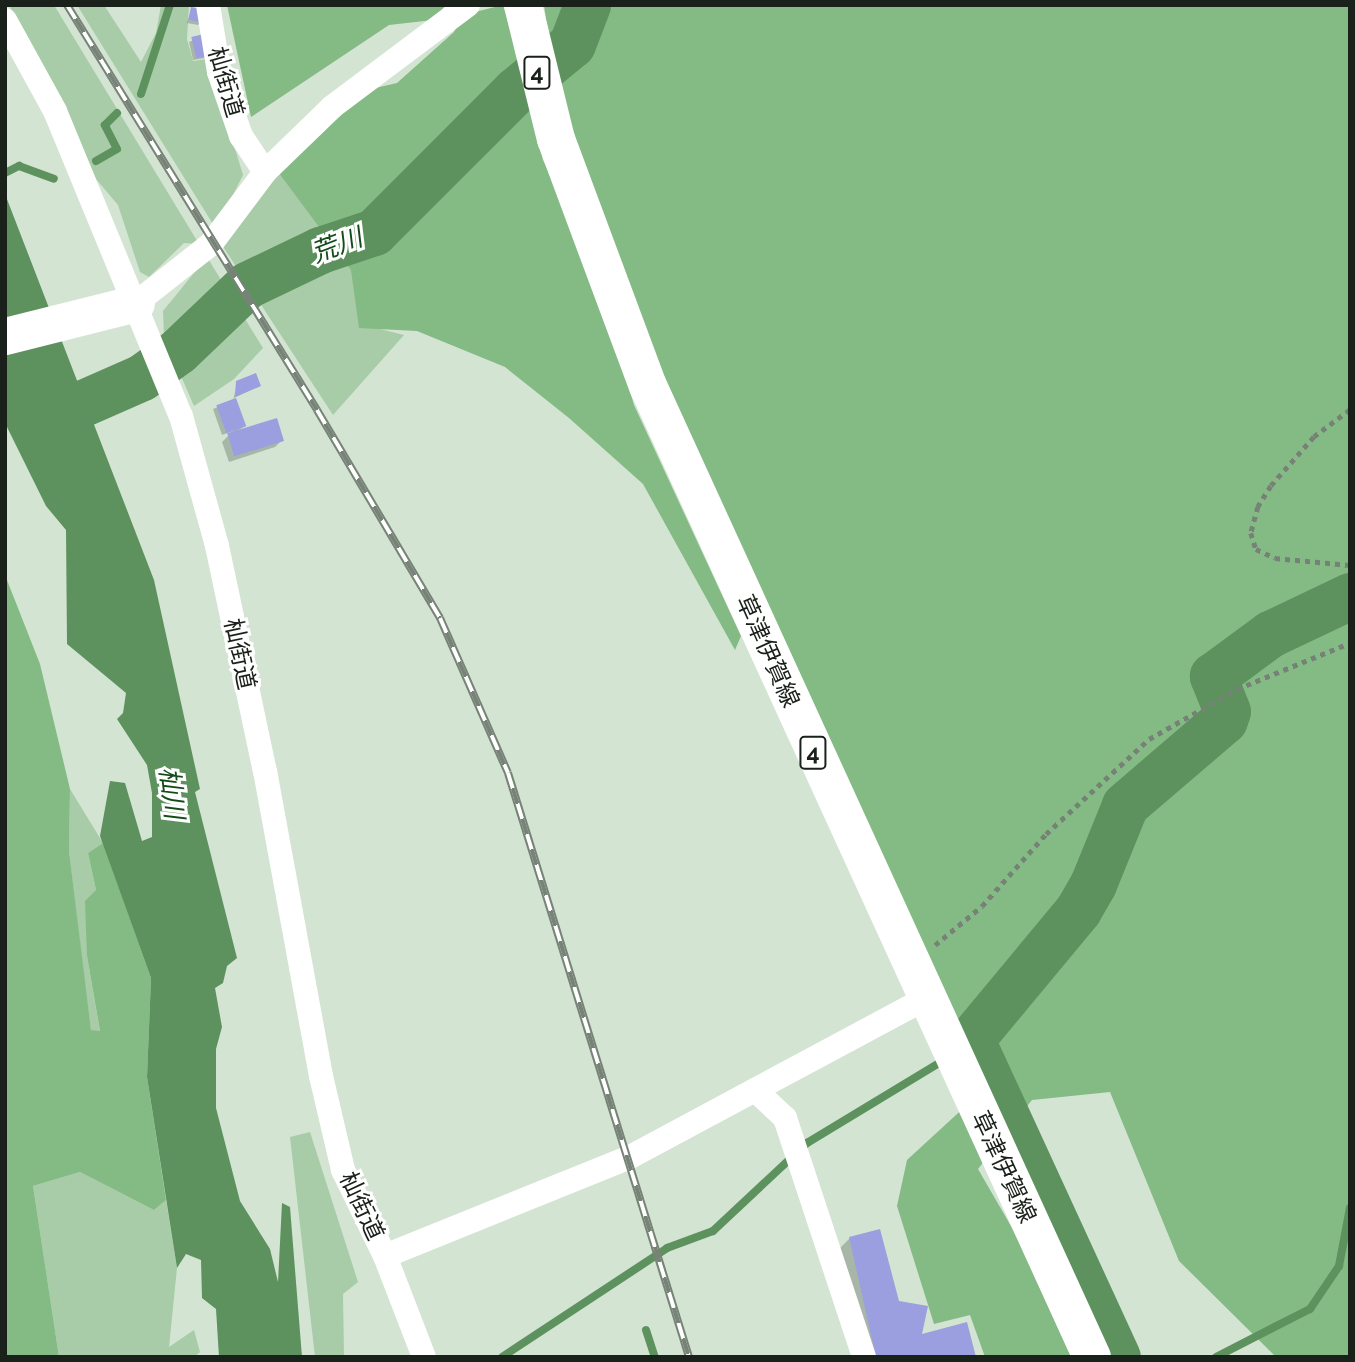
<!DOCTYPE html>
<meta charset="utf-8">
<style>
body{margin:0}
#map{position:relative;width:1355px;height:1362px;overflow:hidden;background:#d3e4d3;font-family:Raleway,"Noto Sans JP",sans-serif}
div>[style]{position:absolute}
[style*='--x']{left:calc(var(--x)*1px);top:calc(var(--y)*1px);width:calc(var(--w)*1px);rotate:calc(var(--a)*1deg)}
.green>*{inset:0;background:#a7cca7}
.forest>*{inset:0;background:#84ba84}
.water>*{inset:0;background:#5d925e}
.shadow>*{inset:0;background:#0003}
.stream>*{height:8px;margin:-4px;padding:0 4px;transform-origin:4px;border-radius:4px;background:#5d925e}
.river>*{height:47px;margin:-23.5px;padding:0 23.5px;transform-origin:23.5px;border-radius:23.5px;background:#5d925e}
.building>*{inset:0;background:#9b9edf;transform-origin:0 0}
.path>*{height:4.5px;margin-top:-2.25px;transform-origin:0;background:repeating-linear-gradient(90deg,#778277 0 5px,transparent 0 10px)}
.street>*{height:24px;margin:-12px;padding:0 12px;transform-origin:12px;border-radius:12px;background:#fff}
.secondary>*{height:37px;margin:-18.5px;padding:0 18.5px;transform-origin:18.5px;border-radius:18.5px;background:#fff}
.primary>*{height:38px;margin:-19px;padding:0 19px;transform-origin:19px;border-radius:19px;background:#fff}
.rail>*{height:8px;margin-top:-4px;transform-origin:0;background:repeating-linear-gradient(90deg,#fff 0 16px,#788378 0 32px);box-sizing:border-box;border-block:2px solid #788378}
span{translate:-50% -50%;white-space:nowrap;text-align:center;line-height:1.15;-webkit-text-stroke:6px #fff;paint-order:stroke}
.shield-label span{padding:2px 5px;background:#fff;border:2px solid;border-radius:5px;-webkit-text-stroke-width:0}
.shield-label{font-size:23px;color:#1a201a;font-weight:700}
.street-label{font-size:24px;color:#1a201a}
.water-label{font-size:26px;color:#134c19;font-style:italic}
.frame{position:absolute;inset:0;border:7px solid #1a201a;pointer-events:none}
</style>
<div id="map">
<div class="green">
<i style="clip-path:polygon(9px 5px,54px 5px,199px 244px,184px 243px,149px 277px,140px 272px,118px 205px,96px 179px,65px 108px)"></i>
<i style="clip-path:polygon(77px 5px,104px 5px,141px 62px,156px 33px,161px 5px,189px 5px,187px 39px,193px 61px,208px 59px,243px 175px,216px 229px)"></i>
<i style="clip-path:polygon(281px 170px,353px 266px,364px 325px,404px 335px,333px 415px,222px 245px)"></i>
<i style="clip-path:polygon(207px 257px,263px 348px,234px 379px,194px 406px,164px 337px,163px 311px)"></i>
<i style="clip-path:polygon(70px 789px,103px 843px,88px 853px,96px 890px,87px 956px,100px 1032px,91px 1030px,83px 970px,69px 851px)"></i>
<i style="clip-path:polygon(310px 1132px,358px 1282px,343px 1294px,344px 1357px,315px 1357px,290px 1137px)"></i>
<i style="clip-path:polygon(80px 1172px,154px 1210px,166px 1200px,177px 1268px,169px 1347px,194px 1330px,200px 1352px,194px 1357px,59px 1357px,33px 1186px)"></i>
</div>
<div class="forest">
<i style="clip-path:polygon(227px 5px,446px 5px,433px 20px,389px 25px,251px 117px)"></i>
<i style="clip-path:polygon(503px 5px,520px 57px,543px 160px,593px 266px,634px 405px,741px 636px,735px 650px,643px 484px,569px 418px,505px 367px,417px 331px,359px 328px,351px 270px,276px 169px,337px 97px,397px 83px,454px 32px,463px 15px)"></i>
<i style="clip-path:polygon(544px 5px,1350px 5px,1350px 1357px,1276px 1357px,1179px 1261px,1110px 1092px,1032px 1100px,978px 1169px,1015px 1233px,1071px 1357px,985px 1357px,970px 1315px,934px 1324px,897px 1206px,907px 1160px,981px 1092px,569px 182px)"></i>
<i style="clip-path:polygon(5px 575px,40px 664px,70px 789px,69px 851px,91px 1030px,100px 1031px,87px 956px,85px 901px,96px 890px,88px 853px,103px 843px,151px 978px,147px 1077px,166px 1200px,154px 1210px,80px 1172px,33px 1186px,59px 1357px,5px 1357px)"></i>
</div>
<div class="water">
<i style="clip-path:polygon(5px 194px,154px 580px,200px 789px,195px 792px,237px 958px,227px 966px,223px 983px,215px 988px,222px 1027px,216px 1049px,216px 1108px,240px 1201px,270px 1249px,278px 1282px,282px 1203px,290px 1207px,302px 1357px,219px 1357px,216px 1309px,202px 1298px,201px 1260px,186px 1254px,177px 1268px,147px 1077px,151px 978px,100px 836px,110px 781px,125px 783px,142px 841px,152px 837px,152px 793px,147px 765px,117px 719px,123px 713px,126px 693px,67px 644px,66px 530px,46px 506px,5px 423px)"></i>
</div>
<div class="shadow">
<i style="clip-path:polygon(192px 9px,201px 22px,198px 25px,187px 23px)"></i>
<i style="clip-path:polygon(203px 36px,205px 58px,193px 60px,189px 42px)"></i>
<i style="clip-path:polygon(237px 383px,259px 386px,234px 398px,244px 426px,236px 433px,282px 440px,275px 447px,229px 462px,222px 442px,233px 431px,222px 435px,213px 409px,233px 401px)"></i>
<i style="clip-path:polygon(850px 1238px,920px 1336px,974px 1357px,864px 1357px,839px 1249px)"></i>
</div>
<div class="stream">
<i style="--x:141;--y:94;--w:94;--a:-72"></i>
<i style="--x:96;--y:161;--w:24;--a:-30"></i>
<i style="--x:117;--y:149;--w:27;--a:-117"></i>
<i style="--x:105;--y:125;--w:17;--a:-45"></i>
<i style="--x:5;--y:173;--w:16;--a:-27"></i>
<i style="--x:19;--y:166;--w:37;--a:20"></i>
<i style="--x:646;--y:1330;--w:28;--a:72"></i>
<i style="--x:502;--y:1357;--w:198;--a:-33.4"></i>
<i style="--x:667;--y:1248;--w:49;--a:-20.3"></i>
<i style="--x:713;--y:1231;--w:129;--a:-43.1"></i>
<i style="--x:807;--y:1143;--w:160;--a:-31.2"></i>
<i style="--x:1216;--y:1357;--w:106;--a:-27.1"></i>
<i style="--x:1310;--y:1309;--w:52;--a:-56"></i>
<i style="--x:1339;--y:1266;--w:59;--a:-79.3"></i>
</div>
<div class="river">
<i style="--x:74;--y:407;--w:74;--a:-23.8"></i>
<i style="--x:142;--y:377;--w:44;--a:-35.8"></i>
<i style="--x:178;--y:351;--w:95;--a:-43.7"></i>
<i style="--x:247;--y:285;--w:81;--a:-25.6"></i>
<i style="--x:320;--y:250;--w:57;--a:-18.4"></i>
<i style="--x:374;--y:232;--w:201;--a:-45"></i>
<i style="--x:516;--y:90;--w:72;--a:-39.4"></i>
<i style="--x:572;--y:44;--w:42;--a:-69"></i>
<i style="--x:1117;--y:1357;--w:350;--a:-114.7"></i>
<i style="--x:971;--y:1039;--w:168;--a:-50.3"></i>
<i style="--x:1078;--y:910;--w:30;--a:-60"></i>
<i style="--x:1093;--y:884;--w:85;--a:-67.9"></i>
<i style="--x:1125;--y:805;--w:130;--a:-40.6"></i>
<i style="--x:1224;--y:720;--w:9;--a:-72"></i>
<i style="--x:1227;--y:711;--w:38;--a:-112"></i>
<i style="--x:1213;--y:676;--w:71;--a:-36.4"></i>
<i style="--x:1270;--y:634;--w:89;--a:-25.4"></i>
</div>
<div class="building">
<i style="left:191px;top:7px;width:14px;height:13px;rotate:12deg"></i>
<i style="left:204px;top:34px;width:22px;height:13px;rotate:77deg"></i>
<i style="clip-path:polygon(256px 373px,261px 386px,235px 397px,236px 381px)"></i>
<i style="left:236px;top:398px;width:30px;height:21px;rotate:70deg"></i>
<i style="left:277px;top:418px;width:24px;height:52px;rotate:73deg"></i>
<i style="clip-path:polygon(880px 1229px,899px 1301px,928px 1306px,922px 1334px,967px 1322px,976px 1357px,876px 1357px,849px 1237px)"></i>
</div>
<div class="path">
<i style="--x:1350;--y:410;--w:45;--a:143.1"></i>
<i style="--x:1314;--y:437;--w:65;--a:131.3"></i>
<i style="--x:1271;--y:486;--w:25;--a:122"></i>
<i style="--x:1258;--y:507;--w:27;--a:105"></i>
<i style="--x:1251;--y:533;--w:17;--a:73"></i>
<i style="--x:1256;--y:549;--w:21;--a:25"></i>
<i style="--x:1275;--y:558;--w:75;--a:5.3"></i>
<i style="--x:935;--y:945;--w:61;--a:-39.7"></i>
<i style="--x:982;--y:906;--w:96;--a:-48.4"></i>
<i style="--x:1046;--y:834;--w:140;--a:-42.7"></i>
<i style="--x:1149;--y:739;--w:101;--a:-29.6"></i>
<i style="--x:1237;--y:689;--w:122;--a:-22.2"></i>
</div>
<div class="street">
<i style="--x:208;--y:5;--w:68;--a:80.7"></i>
<i style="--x:219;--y:72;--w:68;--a:71"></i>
<i style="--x:241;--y:136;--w:43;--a:56.3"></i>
<i style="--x:5;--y:20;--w:104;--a:61.2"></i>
<i style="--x:55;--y:111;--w:330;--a:67.6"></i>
<i style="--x:181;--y:416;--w:135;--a:74.5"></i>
<i style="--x:217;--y:546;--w:230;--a:78"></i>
<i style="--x:265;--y:771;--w:310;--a:79.6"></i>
<i style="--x:321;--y:1076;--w:97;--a:76.8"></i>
<i style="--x:343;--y:1170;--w:96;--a:64"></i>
<i style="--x:385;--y:1256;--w:108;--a:68.9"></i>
<i style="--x:136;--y:303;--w:95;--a:-38.2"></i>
<i style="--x:211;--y:244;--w:90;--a:-53.1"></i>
<i style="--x:265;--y:172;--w:93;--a:-44.1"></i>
<i style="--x:332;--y:107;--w:170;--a:-36.9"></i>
<i style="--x:755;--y:1090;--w:41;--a:43"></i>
<i style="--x:785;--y:1118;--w:252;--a:71.7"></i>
<i style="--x:385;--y:1256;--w:264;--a:-22"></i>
<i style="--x:630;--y:1157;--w:335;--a:-28.2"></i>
</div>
<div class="secondary">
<i style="--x:5;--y:336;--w:135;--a:-14.1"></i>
</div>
<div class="primary">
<i style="--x:523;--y:5;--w:138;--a:76.2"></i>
<i style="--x:556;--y:139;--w:264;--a:69.6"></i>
<i style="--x:648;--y:386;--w:1068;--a:65.43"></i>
</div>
<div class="rail">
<i style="--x:67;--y:5;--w:476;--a:58.3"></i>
<i style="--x:317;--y:410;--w:242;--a:59.4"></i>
<i style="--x:440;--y:618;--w:169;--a:66.3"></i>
<i style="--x:508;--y:773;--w:611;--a:72.78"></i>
</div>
<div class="shield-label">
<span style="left:537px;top:73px">4</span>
<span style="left:813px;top:753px">4</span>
</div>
<div class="street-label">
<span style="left:226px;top:82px;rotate:74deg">杣街道</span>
<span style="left:768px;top:651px;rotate:66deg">草津伊賀線</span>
<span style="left:240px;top:654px;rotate:78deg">杣街道</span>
<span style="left:1004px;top:1167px;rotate:65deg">草津伊賀線</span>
<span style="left:362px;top:1206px;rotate:65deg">杣街道</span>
</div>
<div class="water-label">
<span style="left:337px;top:246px;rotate:-21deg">荒川</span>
<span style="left:171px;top:793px;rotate:83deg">杣川</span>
</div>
<div class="frame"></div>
</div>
